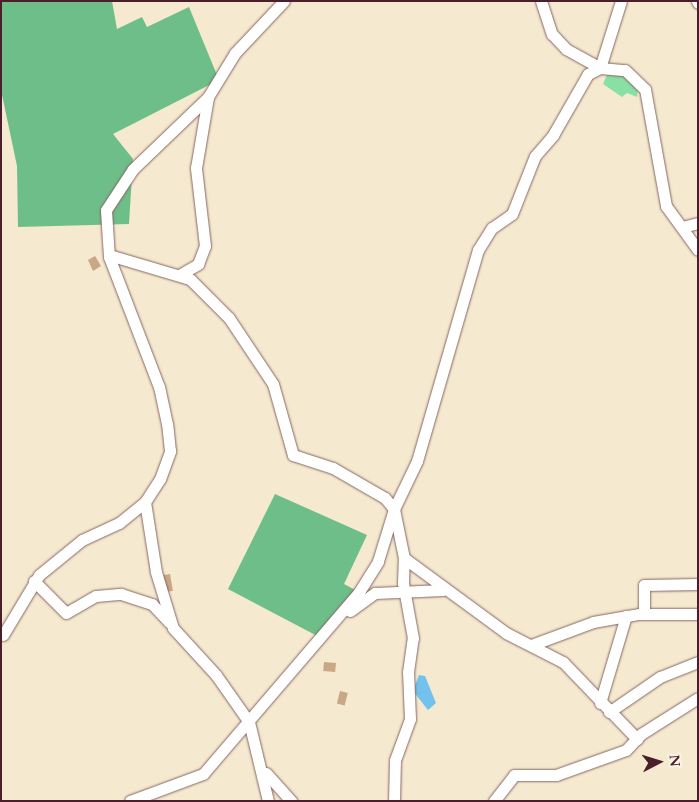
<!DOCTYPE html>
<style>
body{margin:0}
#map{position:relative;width:699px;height:802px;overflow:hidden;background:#f5e9cf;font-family:Cardo,serif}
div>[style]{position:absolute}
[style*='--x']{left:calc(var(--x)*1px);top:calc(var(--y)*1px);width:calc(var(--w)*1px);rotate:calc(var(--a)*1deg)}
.green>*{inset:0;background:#89e0a4}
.forest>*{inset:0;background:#6ebe8a}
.water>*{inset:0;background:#71c2ed}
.building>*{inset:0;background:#caa786;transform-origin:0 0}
.roads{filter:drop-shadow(0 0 1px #866664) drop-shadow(0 0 1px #866664)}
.minor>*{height:11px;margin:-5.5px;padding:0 5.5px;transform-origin:5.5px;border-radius:5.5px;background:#fff}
span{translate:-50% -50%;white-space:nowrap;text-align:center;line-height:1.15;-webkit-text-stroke:4px #fcf5e5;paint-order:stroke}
.frame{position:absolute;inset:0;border:2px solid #4a1f2b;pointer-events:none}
.north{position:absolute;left:634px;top:737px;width:50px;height:50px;-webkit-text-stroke:4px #fcf5e5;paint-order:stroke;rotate:85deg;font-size:14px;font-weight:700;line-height:20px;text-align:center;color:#4a1f2b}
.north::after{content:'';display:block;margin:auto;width:18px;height:22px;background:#4a1f2b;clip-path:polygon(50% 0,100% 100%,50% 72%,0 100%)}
</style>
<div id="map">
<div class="green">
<i style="clip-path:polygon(609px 70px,617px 70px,638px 89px,637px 97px,627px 93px,622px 97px,603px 84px)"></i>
</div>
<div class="forest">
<i style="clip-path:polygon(1px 1px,112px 1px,117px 29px,142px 17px,147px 27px,189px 7px,219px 80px,113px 134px,133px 159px,129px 224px,18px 227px,17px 166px,1px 90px)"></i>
<i style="clip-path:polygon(275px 494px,367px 535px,344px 584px,359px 592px,323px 639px,228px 589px)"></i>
</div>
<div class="water">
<i style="clip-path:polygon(419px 675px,425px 676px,436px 703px,428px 710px,413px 691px)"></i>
</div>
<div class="building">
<i style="clip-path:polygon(95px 256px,101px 266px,93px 271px,88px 260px)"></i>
<i style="left:170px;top:574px;width:17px;height:7px;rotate:80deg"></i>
<i style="left:324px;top:662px;width:12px;height:9px;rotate:5deg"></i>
<i style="left:340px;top:691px;width:8px;height:13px;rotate:14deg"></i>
</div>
<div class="roads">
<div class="minor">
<i style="--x:541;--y:1;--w:35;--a:72"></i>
<i style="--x:552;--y:34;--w:21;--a:47"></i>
<i style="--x:566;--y:49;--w:39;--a:29"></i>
<i style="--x:600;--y:68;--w:25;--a:5"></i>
<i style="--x:625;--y:70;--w:28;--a:44"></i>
<i style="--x:645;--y:89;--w:119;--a:79.8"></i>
<i style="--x:666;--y:206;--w:54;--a:54"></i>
<i style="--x:697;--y:1;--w:2;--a:63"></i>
<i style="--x:682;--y:227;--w:16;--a:-14"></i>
<i style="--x:109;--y:255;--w:84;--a:16.5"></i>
<i style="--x:190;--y:279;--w:55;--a:45"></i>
<i style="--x:229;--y:318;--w:79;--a:56.3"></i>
<i style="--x:273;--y:384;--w:74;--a:74.3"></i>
<i style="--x:293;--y:455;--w:42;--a:18"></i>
<i style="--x:333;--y:468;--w:60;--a:30"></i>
<i style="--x:385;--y:498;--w:14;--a:51"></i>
<i style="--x:394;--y:509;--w:50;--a:78.5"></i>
<i style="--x:404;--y:558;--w:127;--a:36.3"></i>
<i style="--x:506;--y:633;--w:64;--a:27"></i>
<i style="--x:563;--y:662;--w:107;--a:46.1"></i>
<i style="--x:181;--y:274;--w:20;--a:-30"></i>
<i style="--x:198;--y:264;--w:19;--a:-69"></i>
<i style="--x:205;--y:246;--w:79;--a:-96.6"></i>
<i style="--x:196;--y:168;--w:72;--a:-80.4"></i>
<i style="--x:34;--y:581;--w:45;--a:45"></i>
<i style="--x:66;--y:613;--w:34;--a:-30"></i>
<i style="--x:96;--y:596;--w:25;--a:-5"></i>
<i style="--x:121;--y:594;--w:33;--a:18"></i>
<i style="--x:152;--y:604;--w:25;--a:47"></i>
<i style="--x:350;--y:611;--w:31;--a:-36"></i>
<i style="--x:375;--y:593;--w:68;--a:-2.5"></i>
<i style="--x:644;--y:614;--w:29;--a:-90"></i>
<i style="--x:644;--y:585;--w:54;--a:-1.1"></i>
<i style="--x:3;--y:635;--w:70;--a:-59"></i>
<i style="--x:39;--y:575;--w:55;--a:-39.1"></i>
<i style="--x:82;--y:540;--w:41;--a:-24.7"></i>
<i style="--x:119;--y:523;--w:33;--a:-39"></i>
<i style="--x:534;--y:644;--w:63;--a:-20.4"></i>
<i style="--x:593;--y:622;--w:47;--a:-9.9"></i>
<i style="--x:639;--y:614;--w:59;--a:0"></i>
<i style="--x:600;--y:703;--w:91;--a:-73.4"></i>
<i style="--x:609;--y:712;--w:62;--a:-34.5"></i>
<i style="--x:660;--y:677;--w:41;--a:-21.5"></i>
<i style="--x:266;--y:773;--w:38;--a:48"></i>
<i style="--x:130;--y:801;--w:78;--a:-20.3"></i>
<i style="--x:203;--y:774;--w:240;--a:-49.4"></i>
<i style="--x:359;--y:592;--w:36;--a:-58"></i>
<i style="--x:378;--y:561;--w:54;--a:-72.9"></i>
<i style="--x:394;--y:509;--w:53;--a:-64.4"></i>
<i style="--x:417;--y:461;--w:220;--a:-73.9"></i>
<i style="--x:478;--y:250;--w:26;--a:-58"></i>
<i style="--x:492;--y:228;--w:24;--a:-35"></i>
<i style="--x:512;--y:214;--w:62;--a:-68.4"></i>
<i style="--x:535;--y:156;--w:28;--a:-49"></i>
<i style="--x:553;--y:135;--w:70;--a:-60.2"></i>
<i style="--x:588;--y:74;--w:13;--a:-27"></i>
<i style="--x:600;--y:68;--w:70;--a:-72.6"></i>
<i style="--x:268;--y:801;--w:81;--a:-103.5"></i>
<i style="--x:249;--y:722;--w:57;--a:-125.1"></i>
<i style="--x:216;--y:675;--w:64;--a:-132.5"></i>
<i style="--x:173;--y:628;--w:59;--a:-106.9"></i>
<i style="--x:156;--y:572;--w:71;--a:-98.9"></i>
<i style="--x:145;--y:502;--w:27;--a:-57"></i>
<i style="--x:160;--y:479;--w:30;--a:-70"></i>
<i style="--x:170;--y:451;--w:27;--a:-96"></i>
<i style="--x:167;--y:424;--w:38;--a:-102"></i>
<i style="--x:159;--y:387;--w:139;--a:-111"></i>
<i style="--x:109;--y:257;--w:47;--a:-93.7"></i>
<i style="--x:106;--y:210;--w:49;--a:-56.6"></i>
<i style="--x:133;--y:169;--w:104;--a:-43.8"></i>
<i style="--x:208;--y:97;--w:52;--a:-58.5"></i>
<i style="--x:235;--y:53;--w:71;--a:-46.7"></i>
<i style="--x:394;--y:801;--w:41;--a:-88.6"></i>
<i style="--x:395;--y:760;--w:44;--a:-69.9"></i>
<i style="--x:410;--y:719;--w:47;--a:-92.4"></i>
<i style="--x:408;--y:672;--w:34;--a:-82"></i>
<i style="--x:413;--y:638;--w:56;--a:-100.3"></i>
<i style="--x:403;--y:583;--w:25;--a:-88"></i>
<i style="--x:494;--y:801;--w:33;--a:-52"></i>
<i style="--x:514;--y:775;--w:42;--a:0"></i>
<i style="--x:556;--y:775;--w:74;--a:-19.7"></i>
<i style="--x:626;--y:750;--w:22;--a:-47"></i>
<i style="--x:641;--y:734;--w:67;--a:-32.3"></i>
</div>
</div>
<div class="frame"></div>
<div class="north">N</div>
</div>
